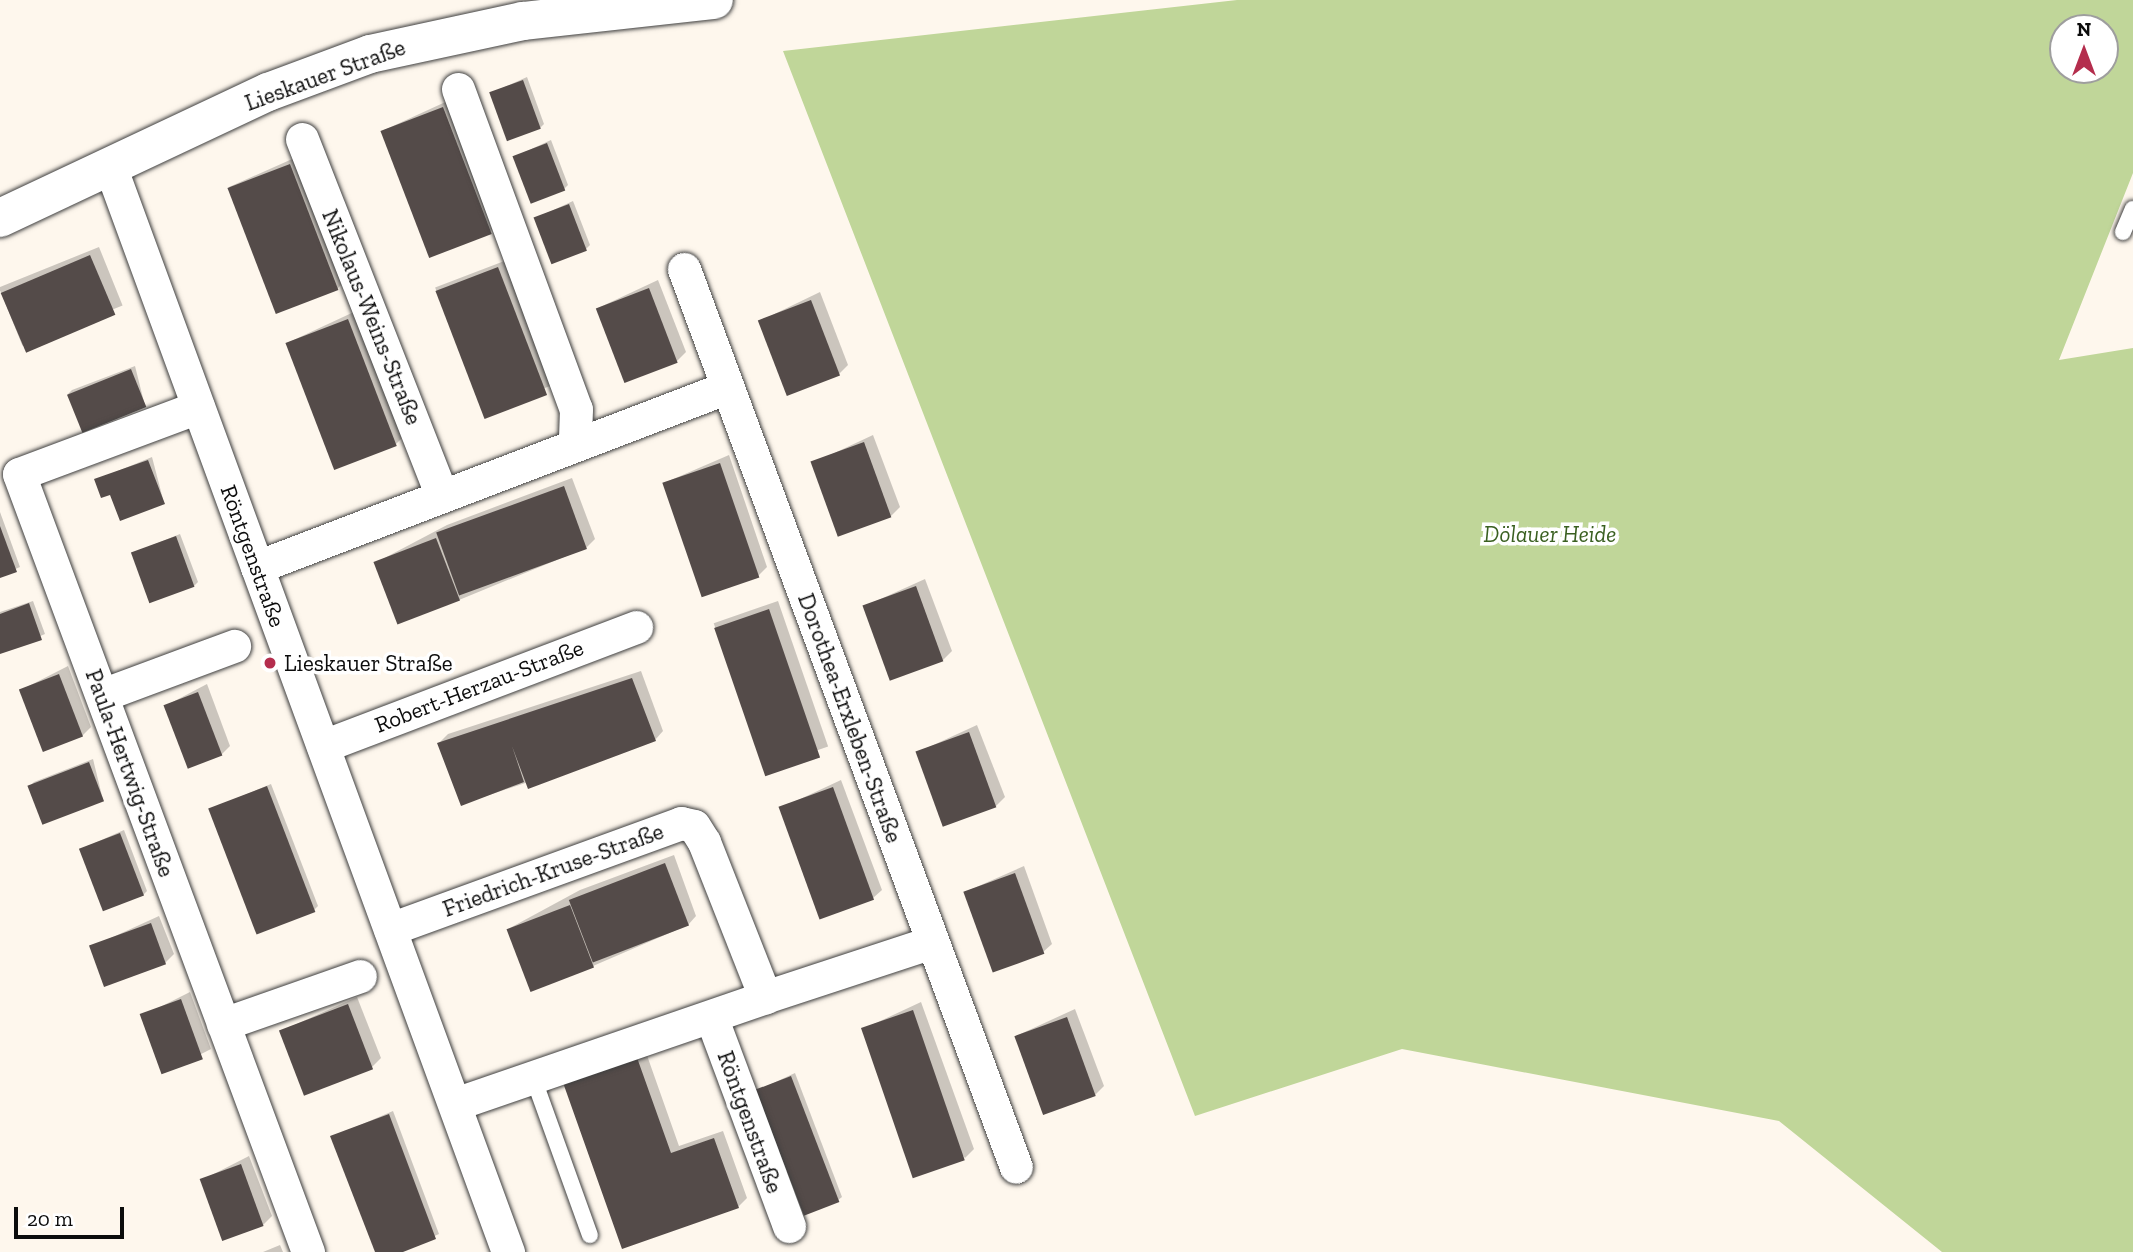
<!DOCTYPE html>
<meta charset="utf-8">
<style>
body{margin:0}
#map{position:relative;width:2133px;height:1252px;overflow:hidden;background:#fef7ed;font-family:"Zilla Slab",serif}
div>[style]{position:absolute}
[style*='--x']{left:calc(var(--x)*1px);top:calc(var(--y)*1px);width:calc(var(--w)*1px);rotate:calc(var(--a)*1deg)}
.forest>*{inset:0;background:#c0d699}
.shadow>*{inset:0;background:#0003;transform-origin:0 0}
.building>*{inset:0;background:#544b49;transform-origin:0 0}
.roads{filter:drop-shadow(0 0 2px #3f3f3f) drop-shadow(0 0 2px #3f3f3f)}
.service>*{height:16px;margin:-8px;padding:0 8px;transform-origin:8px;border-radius:8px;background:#fff}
.minor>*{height:33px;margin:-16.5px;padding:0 16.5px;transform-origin:16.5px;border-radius:16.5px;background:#fff}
.tertiary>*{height:38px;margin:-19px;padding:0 19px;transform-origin:19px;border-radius:19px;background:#fff}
.dots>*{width:19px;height:19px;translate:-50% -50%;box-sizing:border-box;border:4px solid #fff;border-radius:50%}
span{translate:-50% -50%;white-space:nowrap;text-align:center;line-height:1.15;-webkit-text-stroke:7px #fff;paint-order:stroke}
.street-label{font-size:23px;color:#0c0c0c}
.park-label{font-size:23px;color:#3a6021;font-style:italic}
.poi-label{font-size:23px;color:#0c0c0c}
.left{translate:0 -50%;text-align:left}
.north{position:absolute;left:2049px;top:14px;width:70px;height:70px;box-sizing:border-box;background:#fff;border:2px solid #9e9e9e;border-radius:50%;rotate:0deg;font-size:19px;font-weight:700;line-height:28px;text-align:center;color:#0c0c0c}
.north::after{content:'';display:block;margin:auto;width:24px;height:32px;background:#b42d4d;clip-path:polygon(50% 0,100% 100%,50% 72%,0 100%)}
.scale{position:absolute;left:14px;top:1207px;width:110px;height:32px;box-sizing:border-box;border:4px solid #0c0c0c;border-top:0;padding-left:9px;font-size:21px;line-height:24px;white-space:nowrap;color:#0c0c0c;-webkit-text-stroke:5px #fff;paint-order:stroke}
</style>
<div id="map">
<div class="forest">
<i style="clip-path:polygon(evenodd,1237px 0,2133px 0,2133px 173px,2059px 360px,2133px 348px,2133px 1252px,1942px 1252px,1779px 1121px,1402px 1049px,1195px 1116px,783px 51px,1237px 0,2063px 28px,2105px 28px,2105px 70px,2063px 70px,2063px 28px)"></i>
</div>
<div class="shadow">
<i style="clip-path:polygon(527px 77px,544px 124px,540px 128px,491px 93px)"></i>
<i style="clip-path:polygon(452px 99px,499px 223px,490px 232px,382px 131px)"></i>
<i style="clip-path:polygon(551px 140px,568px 185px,564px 189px,514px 157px)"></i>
<i style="clip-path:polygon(299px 156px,346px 280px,337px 289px,229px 187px)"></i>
<i style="clip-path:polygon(573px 201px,590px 245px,586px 249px,536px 218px)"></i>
<i style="left:99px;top:247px;width:63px;height:108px;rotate:68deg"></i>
<i style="left:507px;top:260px;width:133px;height:77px;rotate:69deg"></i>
<i style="clip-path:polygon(658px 280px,686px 352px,677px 361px,598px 308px)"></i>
<i style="clip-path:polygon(820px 292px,848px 365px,839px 374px,760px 321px)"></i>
<i style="clip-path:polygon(356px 311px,404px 436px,395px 445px,287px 343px)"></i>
<i style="clip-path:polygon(135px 366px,145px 406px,68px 394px,72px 390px)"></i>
<i style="clip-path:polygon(873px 435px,900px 507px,891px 516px,813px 463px)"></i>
<i style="clip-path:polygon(729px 455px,767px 567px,758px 576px,664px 483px)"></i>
<i style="clip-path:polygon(152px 457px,164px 503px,111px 493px,96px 480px)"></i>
<i style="clip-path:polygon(572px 478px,595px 539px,586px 548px,459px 600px,375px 563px,447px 525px)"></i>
<i style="clip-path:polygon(0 512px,20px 567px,0 576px)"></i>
<i style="clip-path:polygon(180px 534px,198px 582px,194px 586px,133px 553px)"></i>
<i style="clip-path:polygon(925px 579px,952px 651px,943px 660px,865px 606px)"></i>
<i style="clip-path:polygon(33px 601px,45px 634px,0 653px,0 612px)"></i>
<i style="left:778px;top:601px;width:154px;height:68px;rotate:71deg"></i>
<i style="clip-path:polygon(68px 666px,91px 727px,82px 736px,21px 690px)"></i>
<i style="clip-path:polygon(641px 671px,663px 731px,655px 740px,462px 804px,439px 743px,448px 734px)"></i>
<i style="clip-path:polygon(207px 684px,230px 746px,221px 755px,165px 706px)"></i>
<i style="clip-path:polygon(977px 725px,1005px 797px,996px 806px,918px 752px)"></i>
<i style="clip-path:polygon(93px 759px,103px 800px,30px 786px,34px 782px)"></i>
<i style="clip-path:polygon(841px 780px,882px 890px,873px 898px,781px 808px)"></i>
<i style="clip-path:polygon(271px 784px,318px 906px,314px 910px,211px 809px)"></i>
<i style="clip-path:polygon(124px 830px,147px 891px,143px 895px,81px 849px)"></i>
<i style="clip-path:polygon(674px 855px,696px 916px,688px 925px,593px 966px,508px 929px,580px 890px)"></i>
<i style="clip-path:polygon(1024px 866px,1052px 944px,1043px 952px,965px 892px)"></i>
<i style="clip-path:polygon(159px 916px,174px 954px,165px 963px,91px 947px)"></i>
<i style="clip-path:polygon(190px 992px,211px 1049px,164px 1073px,142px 1016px)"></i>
<i style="clip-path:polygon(357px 997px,381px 1058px,372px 1067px,281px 1031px)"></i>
<i style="clip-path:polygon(921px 1002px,974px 1149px,965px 1158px,863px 1029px)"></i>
<i style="clip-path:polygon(1075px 1009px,1104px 1086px,1095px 1095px,1016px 1036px)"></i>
<i style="clip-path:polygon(643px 1044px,679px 1146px,723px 1131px,747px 1198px,738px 1207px,563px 1078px)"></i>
<i style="clip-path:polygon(795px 1073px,842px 1197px,838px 1200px,758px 1090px)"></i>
<i style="clip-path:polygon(393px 1111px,439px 1234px,399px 1252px,377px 1252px,332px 1137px)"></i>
<i style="clip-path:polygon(249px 1156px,272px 1216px,263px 1225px,202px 1180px)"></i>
<i style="clip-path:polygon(280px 1245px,283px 1252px,263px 1252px)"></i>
</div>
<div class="building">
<i style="left:523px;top:80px;width:52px;height:36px;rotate:70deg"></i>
<i style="left:443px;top:107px;width:136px;height:67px;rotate:69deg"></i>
<i style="left:547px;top:143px;width:51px;height:37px;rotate:69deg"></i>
<i style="left:290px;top:164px;width:135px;height:67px;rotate:69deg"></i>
<i style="left:569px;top:204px;width:50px;height:38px;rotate:69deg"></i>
<i style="left:90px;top:255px;width:65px;height:97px;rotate:67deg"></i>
<i style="left:498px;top:267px;width:137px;height:67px;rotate:69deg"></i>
<i style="left:649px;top:288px;width:80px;height:57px;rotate:69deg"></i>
<i style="left:811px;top:300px;width:81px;height:57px;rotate:69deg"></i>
<i style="left:348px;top:319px;width:136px;height:67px;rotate:69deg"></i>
<i style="left:131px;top:369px;width:41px;height:69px;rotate:68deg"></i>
<i style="left:864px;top:442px;width:80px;height:57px;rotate:70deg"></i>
<i style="clip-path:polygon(148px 460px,165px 504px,120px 521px,110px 495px,101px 498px,94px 479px)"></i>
<i style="left:720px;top:463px;width:121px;height:61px;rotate:71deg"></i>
<i style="left:564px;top:486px;width:67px;height:136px;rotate:70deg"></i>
<i style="clip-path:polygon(0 526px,17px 572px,0 578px)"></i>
<i style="left:176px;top:536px;width:54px;height:48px;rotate:70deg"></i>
<i style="left:436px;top:538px;width:67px;height:67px;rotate:69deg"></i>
<i style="left:916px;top:586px;width:80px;height:57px;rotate:70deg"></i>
<i style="clip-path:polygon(29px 603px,42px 640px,0 654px,0 614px)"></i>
<i style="left:769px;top:609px;width:157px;height:58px;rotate:71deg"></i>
<i style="left:59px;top:674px;width:67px;height:43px;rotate:69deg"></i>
<i style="clip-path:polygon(632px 678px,656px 741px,528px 789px,512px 746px,524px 782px,461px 806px,437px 743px)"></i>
<i style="left:198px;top:692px;width:68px;height:37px;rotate:69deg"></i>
<i style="left:969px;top:732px;width:80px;height:57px;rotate:70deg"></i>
<i style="left:89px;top:762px;width:42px;height:66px;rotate:69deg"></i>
<i style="left:267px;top:786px;width:135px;height:63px;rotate:69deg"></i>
<i style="left:833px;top:787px;width:120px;height:58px;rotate:70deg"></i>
<i style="left:120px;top:833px;width:67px;height:44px;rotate:69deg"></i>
<i style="left:665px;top:863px;width:67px;height:103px;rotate:69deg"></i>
<i style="left:1015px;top:873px;width:86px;height:55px;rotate:70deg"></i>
<i style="left:570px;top:905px;width:67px;height:68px;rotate:69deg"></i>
<i style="left:151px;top:923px;width:44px;height:66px;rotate:70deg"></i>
<i style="left:181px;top:999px;width:64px;height:44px;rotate:70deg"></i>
<i style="left:348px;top:1004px;width:70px;height:74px;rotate:69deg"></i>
<i style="left:913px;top:1010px;width:159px;height:55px;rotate:71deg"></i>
<i style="left:1067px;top:1017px;width:84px;height:56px;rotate:70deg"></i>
<i style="clip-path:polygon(635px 1052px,671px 1153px,714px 1138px,739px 1208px,622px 1249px,561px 1077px)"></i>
<i style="left:791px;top:1076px;width:135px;height:38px;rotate:69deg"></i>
<i style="clip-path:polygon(389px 1114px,436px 1239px,403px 1252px,375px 1252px,330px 1136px)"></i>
<i style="left:241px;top:1164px;width:66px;height:44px;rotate:70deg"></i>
</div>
<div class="roads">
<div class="service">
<i style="--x:2123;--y:232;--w:25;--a:-67"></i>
<i style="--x:533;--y:1077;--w:168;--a:70.2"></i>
</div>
<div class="minor">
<i style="--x:458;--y:89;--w:341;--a:69.8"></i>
<i style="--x:576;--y:409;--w:36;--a:92"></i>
<i style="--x:302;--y:139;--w:383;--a:68.6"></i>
<i style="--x:110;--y:166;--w:1157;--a:69.87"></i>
<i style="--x:684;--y:269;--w:957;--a:69.71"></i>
<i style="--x:198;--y:407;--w:191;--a:159.5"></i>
<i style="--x:19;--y:474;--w:830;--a:69.62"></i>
<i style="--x:257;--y:567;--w:504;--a:-20.92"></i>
<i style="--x:102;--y:695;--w:141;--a:-20.4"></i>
<i style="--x:323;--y:746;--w:335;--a:-20.8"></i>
<i style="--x:390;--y:929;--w:310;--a:-20"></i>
<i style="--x:681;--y:823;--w:13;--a:13"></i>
<i style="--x:694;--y:826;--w:19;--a:58"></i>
<i style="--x:704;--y:842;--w:167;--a:68.5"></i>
<i style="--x:765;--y:997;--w:176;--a:-18.2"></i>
<i style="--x:712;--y:1019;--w:221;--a:69.6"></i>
<i style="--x:223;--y:1024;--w:145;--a:-19.3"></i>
<i style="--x:455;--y:1104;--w:328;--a:-19"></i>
</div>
<div class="tertiary">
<i style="--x:0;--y:218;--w:296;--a:-25.2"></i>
<i style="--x:268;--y:92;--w:109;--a:-20.4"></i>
<i style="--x:370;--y:54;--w:157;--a:-12.2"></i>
<i style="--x:523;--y:21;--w:192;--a:-6.3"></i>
</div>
</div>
<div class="dots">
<i style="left:270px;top:663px;background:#b42d4d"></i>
</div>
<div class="street-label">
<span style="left:325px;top:75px;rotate:-20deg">Lieskauer Straße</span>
<span style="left:372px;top:317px;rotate:68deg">Nikolaus-Weins-Straße</span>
<span style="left:253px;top:556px;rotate:70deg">Röntgenstraße</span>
<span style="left:479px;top:686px;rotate:-21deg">Robert-Herzau-Straße</span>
<span style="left:850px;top:718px;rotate:70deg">Dorothea-Erxleben-Straße</span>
<span style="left:130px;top:773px;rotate:70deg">Paula-Hertwig-Straße</span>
<span style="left:553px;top:870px;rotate:-20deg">Friedrich-Kruse-Straße</span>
<span style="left:750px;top:1122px;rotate:70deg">Röntgenstraße</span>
</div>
<div class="park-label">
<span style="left:1550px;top:534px">Dölauer Heide</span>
</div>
<div class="poi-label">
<span class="left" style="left:284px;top:663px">Lieskauer Straße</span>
</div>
<div class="north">N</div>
<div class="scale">20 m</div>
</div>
